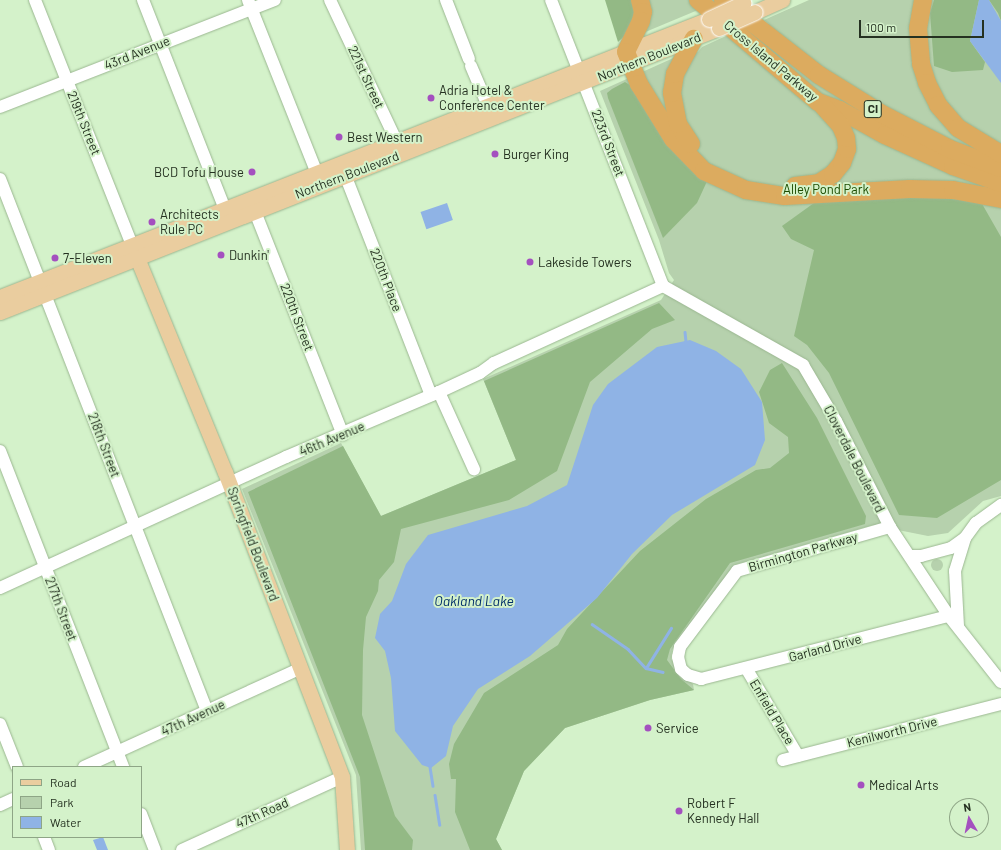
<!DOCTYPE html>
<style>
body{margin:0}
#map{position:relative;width:1001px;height:850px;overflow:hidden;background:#d4f2ca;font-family:Barlow,sans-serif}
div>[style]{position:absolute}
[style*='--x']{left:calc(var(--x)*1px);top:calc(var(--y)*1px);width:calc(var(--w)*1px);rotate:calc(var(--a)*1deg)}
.green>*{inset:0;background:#b6d1ad}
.round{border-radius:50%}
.forest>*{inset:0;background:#93b985}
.water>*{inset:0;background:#8fb3e5;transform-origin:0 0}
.stream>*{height:2.5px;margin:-1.25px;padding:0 1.25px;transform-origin:1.25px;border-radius:1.25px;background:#8fb3e5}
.roads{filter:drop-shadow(0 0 1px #9bb791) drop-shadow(0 0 1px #9bb791)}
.minor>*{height:12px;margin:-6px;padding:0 6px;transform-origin:6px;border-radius:6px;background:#fff}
.major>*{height:15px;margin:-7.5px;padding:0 7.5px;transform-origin:7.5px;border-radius:7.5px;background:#eacd9f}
.highway>*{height:18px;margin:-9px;padding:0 9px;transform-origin:9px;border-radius:9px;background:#dcab5f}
.bridges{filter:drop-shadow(0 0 1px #fff) drop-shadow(0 0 1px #fff)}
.major-bridge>*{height:15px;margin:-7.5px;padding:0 7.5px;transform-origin:7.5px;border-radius:7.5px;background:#eacd9f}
.dots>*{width:11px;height:11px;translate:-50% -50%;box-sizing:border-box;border:2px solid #d4f2ca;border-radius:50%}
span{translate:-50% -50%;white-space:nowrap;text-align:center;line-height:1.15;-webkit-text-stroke:4px #d4f2ca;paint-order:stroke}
.shield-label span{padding:1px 3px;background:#d4f2ca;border:1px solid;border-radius:3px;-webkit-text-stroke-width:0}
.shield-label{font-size:12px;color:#253121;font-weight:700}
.street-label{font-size:13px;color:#253121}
.poi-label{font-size:13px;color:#253121}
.left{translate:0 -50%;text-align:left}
.right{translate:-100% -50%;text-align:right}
.park-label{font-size:13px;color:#1b4b00}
.water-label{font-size:14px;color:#012e69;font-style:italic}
.legend{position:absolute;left:12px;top:766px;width:130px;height:72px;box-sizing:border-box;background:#d4f2ca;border:1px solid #8ea586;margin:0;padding:5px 7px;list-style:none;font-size:12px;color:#253121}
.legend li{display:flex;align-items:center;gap:8px;height:20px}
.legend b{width:20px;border:1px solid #8ea586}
.north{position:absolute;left:949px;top:798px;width:40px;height:40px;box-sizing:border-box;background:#d4f2ca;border:1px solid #8ea586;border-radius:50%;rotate:351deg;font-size:11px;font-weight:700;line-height:16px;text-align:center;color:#253121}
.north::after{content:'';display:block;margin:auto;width:14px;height:18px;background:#a450bf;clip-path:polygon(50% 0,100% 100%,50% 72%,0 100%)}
.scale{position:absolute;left:859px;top:20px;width:125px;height:18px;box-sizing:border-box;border:2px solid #253121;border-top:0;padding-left:5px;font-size:12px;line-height:14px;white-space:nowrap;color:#253121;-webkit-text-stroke:3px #d4f2ca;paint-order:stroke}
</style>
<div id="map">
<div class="green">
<i style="clip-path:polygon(644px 0,693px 0,698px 10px,643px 33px)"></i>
<i style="clip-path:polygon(809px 0,1001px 0,1001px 496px,983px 501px,948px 533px,928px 536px,873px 525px,734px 565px,672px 650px,671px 659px,693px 684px,694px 690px,650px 700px,565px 728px,524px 771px,496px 839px,502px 850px,361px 850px,356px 775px,242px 489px,341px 443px,381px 516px,516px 460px,483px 379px,661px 300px,674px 280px,669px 273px,659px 240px,600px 91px,680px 55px,678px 60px,698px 52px,702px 47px,728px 35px,735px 37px,769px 24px,764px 20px)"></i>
<i class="round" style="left:931px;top:559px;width:12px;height:12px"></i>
</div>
<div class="forest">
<i style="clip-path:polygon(605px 0,635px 0,637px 18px,629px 32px,618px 42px)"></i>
<i style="clip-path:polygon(934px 0,979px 0,970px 41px,985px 62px,983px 70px,952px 72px,934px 66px,930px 13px)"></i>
<i style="clip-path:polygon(989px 0,1001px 0,1001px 21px,998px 13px)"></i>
<i style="clip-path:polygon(625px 82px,633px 87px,709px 177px,697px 203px,663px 238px,608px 98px,607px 93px,612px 89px)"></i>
<i style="clip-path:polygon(911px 195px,981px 202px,1001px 237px,1001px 480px,937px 518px,899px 515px,829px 373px,807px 345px,794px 336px,814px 250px,791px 239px,782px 226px,814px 203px)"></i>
<i style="clip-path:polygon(659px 303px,675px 320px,652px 329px,590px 382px,557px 471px,509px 500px,401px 529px,394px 562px,379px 580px,378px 591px,366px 617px,363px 650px,362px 715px,395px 816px,413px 840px,412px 850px,365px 850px,360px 777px,248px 492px,343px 446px,381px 516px,516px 460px,484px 381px)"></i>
<i style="clip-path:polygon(782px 363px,817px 418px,866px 516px,865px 524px,730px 563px,670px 649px,667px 660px,681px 679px,694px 690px,650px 700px,565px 728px,524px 771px,496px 839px,502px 850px,470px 850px,455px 812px,456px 779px,451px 779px,449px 764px,454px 744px,484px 693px,558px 645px,567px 629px,640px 551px,706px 499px,756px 470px,770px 468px,789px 453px,788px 437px,769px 423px,759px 392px,770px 370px)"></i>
</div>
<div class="water">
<i style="clip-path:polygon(979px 0,989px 0,1001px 21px,1001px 83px,970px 41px)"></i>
<i style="left:447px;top:203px;width:18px;height:28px;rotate:71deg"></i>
<i style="clip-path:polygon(690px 340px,716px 351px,741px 369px,762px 402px,765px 440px,755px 465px,672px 515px,632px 554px,597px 598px,530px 656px,478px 689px,453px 726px,446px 756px,431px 768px,422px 765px,395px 731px,391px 678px,385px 651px,375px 638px,380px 614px,392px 601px,406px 564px,428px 535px,527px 506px,567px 485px,593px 405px,608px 384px,657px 347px)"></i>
<i style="clip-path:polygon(103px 837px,108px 850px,97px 850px,93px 840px)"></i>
</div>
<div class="stream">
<i style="--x:685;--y:332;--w:9;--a:84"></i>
<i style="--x:592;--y:624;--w:44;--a:34.8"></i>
<i style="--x:628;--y:649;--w:26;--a:47"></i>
<i style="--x:646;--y:668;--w:47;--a:-58"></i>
<i style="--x:646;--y:668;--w:17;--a:13"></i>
<i style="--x:430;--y:767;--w:19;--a:81"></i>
<i style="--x:435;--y:795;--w:30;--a:81"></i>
</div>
<div class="roads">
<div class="minor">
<i style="--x:35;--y:0;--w:264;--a:68.4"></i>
<i style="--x:143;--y:0;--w:233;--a:68.6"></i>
<i style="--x:248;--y:0;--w:195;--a:68.3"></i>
<i style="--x:330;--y:0;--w:165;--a:64.8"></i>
<i style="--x:446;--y:0;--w:63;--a:68.7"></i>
<i style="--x:551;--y:0;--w:307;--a:68.6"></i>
<i style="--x:471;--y:66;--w:51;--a:66.9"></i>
<i style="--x:0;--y:107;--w:295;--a:-21.3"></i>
<i style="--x:342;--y:167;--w:245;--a:68.7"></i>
<i style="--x:0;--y:179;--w:571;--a:68.74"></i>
<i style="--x:252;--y:204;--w:248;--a:68.5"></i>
<i style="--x:663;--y:286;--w:161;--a:29.4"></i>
<i style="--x:803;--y:365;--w:65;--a:59.5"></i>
<i style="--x:836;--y:421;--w:119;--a:63"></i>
<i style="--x:890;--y:527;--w:107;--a:56.5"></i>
<i style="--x:949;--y:616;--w:84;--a:51.8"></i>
<i style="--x:439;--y:392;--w:85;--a:65.6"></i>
<i style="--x:0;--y:451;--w:339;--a:68.7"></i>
<i style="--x:890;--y:527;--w:159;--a:164"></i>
<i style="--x:737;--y:571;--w:95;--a:126.9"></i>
<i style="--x:680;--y:647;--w:10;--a:101"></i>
<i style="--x:678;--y:657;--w:12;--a:76"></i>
<i style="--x:681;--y:669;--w:9;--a:41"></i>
<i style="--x:688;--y:675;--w:14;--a:17"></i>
<i style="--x:701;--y:679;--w:256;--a:-14.3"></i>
<i style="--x:910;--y:556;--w:11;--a:0"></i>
<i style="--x:921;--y:556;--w:31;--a:-15"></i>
<i style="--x:951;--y:548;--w:17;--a:-36"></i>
<i style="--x:965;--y:538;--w:19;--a:-54"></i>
<i style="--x:976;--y:523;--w:31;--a:-36"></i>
<i style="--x:0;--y:588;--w:315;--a:-24.6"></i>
<i style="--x:286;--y:457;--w:166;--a:-23"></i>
<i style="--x:439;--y:392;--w:45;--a:-24.9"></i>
<i style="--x:480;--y:373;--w:17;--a:-36"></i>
<i style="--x:494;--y:363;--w:186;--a:-24.5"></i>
<i style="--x:958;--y:626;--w:55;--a:-93.1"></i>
<i style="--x:955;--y:571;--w:34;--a:-73"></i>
<i style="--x:746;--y:668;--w:102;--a:59.4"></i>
<i style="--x:0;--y:724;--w:46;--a:68.4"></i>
<i style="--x:783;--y:760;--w:225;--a:-14.4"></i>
<i style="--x:84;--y:767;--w:239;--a:-24.5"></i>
<i style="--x:0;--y:805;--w:14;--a:-25"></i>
<i style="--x:141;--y:814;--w:39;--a:69"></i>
<i style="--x:44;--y:837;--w:14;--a:69"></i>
<i style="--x:182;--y:850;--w:176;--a:-24.5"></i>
</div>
<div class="major">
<i style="--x:755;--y:12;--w:30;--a:-24"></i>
<i style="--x:133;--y:248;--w:242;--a:67.7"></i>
<i style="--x:225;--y:472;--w:327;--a:69"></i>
<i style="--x:342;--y:777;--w:73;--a:86.1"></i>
<i style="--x:0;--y:297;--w:762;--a:-21.41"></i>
<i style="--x:0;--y:312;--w:773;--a:-21.55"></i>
</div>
<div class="highway">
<i style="--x:640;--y:0;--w:12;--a:76"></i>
<i style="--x:643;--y:12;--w:9;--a:103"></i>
<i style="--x:641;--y:21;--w:34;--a:116"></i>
<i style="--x:626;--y:52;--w:35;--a:68"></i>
<i style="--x:639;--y:84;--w:65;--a:58.3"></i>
<i style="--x:673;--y:139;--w:45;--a:45.9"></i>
<i style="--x:704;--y:171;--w:46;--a:24.3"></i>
<i style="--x:746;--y:190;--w:39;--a:9"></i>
<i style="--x:785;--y:196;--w:125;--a:-3.2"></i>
<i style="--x:910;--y:189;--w:43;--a:1.3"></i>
<i style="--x:953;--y:190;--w:49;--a:10.6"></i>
<i style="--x:698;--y:0;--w:157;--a:40.4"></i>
<i style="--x:818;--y:102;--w:23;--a:20"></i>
<i style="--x:840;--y:110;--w:51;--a:29.1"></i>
<i style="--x:885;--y:135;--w:75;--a:24.5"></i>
<i style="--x:953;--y:166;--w:51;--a:19.5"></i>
<i style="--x:723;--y:0;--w:122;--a:38"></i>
<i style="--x:819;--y:75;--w:74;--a:31.8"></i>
<i style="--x:882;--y:114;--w:76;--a:27.2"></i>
<i style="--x:950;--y:149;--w:54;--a:20.4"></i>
<i style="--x:923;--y:0;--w:28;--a:100"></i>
<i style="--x:918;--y:28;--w:36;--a:85"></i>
<i style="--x:921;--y:64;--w:20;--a:72"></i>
<i style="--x:927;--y:83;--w:25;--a:63"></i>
<i style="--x:938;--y:105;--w:30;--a:49"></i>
<i style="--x:958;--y:128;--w:50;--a:31.2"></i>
<i style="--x:691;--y:144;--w:24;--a:-123"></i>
<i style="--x:678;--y:124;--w:32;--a:-101"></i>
<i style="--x:672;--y:93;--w:19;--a:-81"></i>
<i style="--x:675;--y:74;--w:40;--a:-62"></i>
<i style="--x:795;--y:186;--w:24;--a:-7"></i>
<i style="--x:819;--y:183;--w:17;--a:-33"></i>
<i style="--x:833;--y:174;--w:14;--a:-51"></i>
<i style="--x:842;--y:163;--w:15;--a:-70"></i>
<i style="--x:847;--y:149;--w:11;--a:-95"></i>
<i style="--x:846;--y:138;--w:13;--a:-113"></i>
<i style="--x:841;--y:126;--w:28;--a:-132"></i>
</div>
</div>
<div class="bridges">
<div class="major-bridge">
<i style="--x:709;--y:19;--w:38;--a:-25"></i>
<i style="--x:719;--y:28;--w:39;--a:-24"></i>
</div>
</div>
<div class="dots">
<i style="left:431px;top:98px;background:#a450bf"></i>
<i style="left:339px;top:137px;background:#a450bf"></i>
<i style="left:495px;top:154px;background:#a450bf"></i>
<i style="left:252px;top:172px;background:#a450bf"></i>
<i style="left:152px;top:222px;background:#a450bf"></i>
<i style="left:221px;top:255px;background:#a450bf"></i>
<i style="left:55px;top:258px;background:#a450bf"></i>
<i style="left:530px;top:262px;background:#a450bf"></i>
<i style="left:648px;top:728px;background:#a450bf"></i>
<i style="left:861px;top:785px;background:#a450bf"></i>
<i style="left:679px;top:811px;background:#a450bf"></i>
</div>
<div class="shield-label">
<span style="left:873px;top:109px">CI</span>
</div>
<div class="street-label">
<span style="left:137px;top:53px;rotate:-22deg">43rd Avenue</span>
<span style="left:649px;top:57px;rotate:-22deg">Northern Boulevard</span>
<span style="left:771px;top:61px;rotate:40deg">Cross Island Parkway</span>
<span style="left:366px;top:77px;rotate:65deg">221st Street</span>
<span style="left:84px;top:123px;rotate:68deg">219th Street</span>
<span style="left:608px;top:143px;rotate:69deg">223rd Street</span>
<span style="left:347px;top:175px;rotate:-21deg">Northern Boulevard</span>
<span style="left:386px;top:280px;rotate:69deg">220th Place</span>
<span style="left:297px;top:317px;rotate:69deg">220th Street</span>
<span style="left:332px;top:439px;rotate:-23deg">46th Avenue</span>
<span style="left:104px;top:445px;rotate:69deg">218th Street</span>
<span style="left:854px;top:459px;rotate:63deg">Cloverdale Boulevard</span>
<span style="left:253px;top:544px;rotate:69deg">Springfield Boulevard</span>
<span style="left:803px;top:552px;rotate:-16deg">Birmington Parkway</span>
<span style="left:61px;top:609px;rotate:69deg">217th Street</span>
<span style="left:825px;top:648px;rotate:-15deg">Garland Drive</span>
<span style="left:772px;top:712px;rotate:59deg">Enfield Place</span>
<span style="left:193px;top:718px;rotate:-25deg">47th Avenue</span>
<span style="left:892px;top:732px;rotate:-14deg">Kenilworth Drive</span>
<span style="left:262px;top:813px;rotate:-24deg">47th Road</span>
</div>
<div class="poi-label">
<span class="left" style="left:439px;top:98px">Adria Hotel &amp;<br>Conference Center</span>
<span class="left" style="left:347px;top:137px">Best Western</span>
<span class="left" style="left:503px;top:154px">Burger King</span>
<span class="right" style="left:244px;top:172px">BCD Tofu House</span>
<span class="left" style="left:160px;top:222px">Architects<br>Rule PC</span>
<span class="left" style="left:229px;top:255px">Dunkin'</span>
<span class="left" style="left:63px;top:258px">7-Eleven</span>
<span class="left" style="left:538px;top:262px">Lakeside Towers</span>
<span class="left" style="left:656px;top:728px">Service</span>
<span class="left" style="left:869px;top:785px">Medical Arts</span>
<span class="left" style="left:687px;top:811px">Robert F<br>Kennedy Hall</span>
</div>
<div class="park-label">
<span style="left:826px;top:189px">Alley Pond Park</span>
</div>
<div class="water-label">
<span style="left:474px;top:601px">Oakland Lake</span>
</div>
<ul class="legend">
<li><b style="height:5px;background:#eacd9f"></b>Road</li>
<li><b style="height:11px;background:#b6d1ad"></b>Park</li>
<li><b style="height:11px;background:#8fb3e5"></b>Water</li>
</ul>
<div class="north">N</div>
<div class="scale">100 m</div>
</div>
